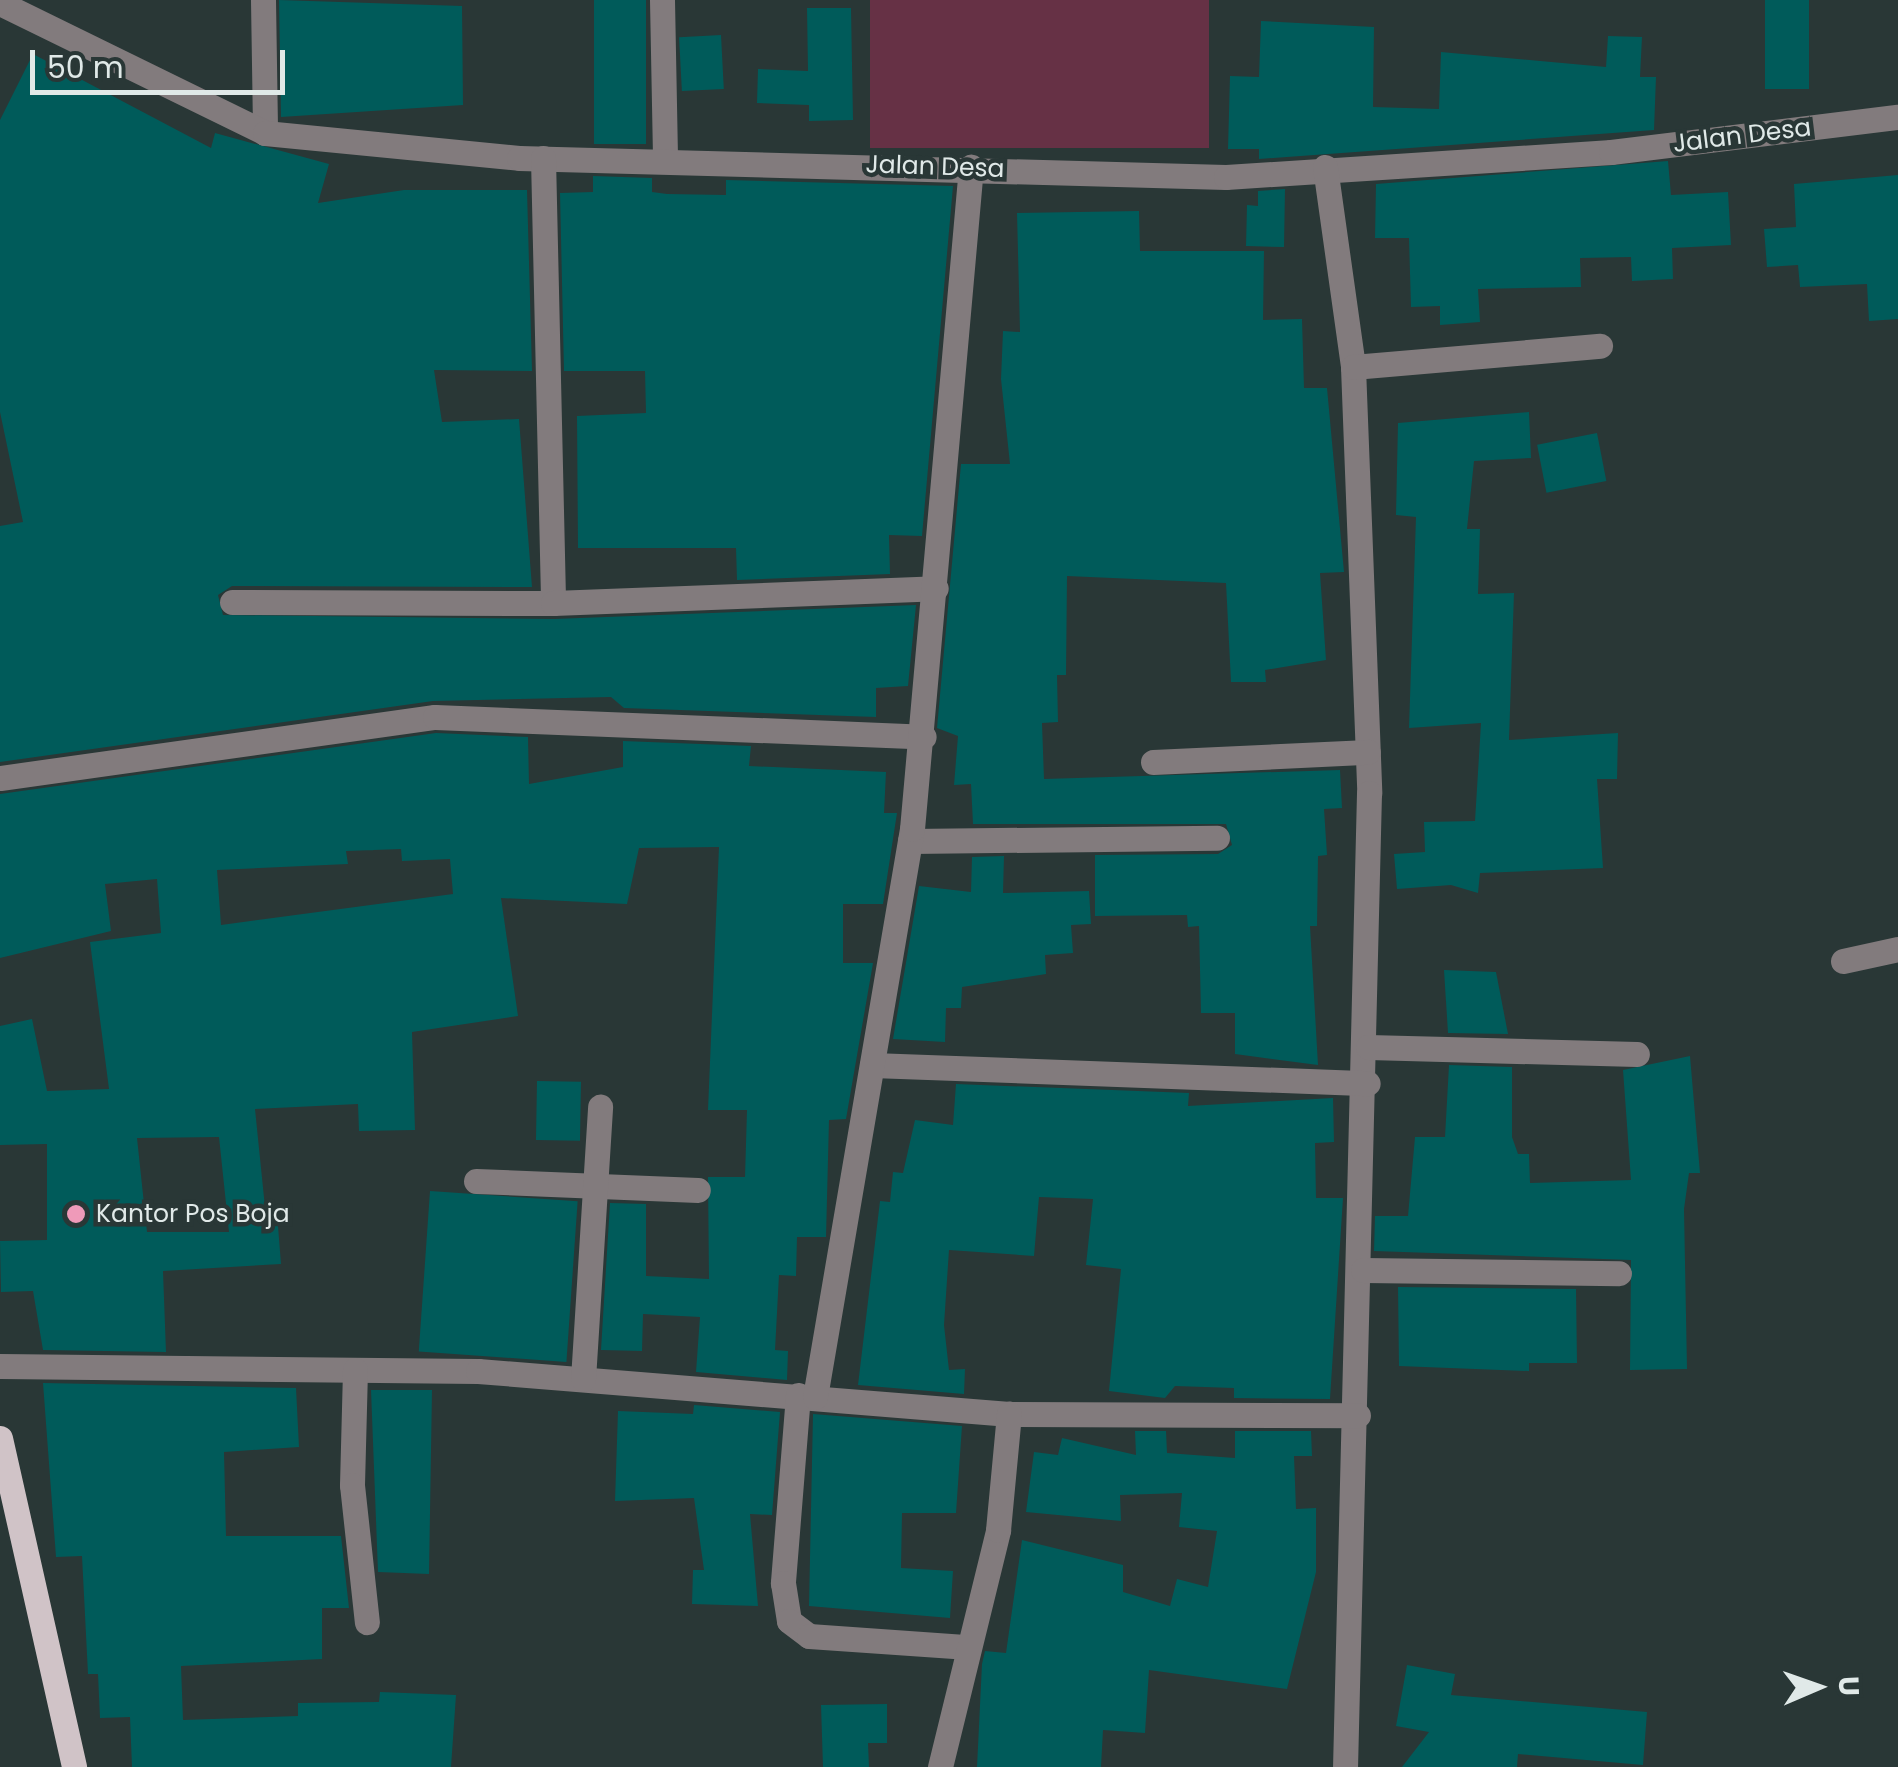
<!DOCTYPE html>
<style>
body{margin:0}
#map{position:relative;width:1898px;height:1767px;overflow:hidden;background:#293736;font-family:Poppins,sans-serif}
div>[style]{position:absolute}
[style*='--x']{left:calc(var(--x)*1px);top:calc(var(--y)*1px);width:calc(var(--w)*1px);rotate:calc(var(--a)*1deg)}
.green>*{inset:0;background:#663145;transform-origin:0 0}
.building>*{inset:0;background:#005b5a;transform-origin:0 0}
.minor>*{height:25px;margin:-12.5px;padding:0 12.5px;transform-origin:12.5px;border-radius:12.5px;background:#827b7d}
.major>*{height:25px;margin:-12.5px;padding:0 12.5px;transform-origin:12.5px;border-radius:12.5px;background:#d0c3c7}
.dots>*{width:28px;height:28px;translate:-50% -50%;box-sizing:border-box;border:5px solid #293736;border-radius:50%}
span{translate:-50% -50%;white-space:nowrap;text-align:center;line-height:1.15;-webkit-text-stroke:9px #293736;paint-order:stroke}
.street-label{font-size:25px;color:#e0e9e8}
.poi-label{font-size:25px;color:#e0e9e8}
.left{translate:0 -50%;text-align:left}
.north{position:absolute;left:1768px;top:1637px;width:100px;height:100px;-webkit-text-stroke:8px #293736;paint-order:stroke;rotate:88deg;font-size:28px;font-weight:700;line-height:40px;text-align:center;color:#e0e9e8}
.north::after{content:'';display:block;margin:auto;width:35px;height:45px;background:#e0e9e8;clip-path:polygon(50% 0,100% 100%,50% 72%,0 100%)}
.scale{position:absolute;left:30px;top:50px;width:255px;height:45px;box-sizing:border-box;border:5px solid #e0e9e8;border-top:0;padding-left:12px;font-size:30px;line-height:35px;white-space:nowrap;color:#e0e9e8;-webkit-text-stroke:8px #293736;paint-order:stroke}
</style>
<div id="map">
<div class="green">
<i style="left:870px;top:0;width:339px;height:148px"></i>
</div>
<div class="building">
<i style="clip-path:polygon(279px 0,462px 6px,463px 105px,281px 117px)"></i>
<i style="left:594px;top:0;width:52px;height:144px"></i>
<i style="left:1765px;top:0;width:44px;height:89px"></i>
<i style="clip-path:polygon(807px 8px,851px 8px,853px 120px,809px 121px,809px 105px,757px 103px,758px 69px,808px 71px)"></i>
<i style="clip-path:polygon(1261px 21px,1374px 27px,1373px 107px,1439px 109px,1441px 52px,1606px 67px,1608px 36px,1642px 37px,1640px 77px,1656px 77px,1654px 130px,1259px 159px,1259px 149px,1228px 149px,1230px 76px,1259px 77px)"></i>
<i style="left:721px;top:35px;width:54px;height:42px;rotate:87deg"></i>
<i style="clip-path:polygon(33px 54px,211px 148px,215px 133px,329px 164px,318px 203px,404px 190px,527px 190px,532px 371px,434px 370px,442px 422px,519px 419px,532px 587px,232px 586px,218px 595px,223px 615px,554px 619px,916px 605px,908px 686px,876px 688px,876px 717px,624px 708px,611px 697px,433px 701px,0 762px,0 526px,23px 522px,0 412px,0 120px)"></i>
<i style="clip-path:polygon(1668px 161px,1671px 195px,1728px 192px,1731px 245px,1672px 248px,1673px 279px,1632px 281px,1631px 257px,1580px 258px,1581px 287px,1478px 289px,1480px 322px,1440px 325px,1440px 306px,1411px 307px,1409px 238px,1375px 238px,1376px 184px)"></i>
<i style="clip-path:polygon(1898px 175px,1898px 319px,1869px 321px,1867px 284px,1800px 287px,1798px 265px,1767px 267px,1764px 229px,1796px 227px,1794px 184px)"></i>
<i style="clip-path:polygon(593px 176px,652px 178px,652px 192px,667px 194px,726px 195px,726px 180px,953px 186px,922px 536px,889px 535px,890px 574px,737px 580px,736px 548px,578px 548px,577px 416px,646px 413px,645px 371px,564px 371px,560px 193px,593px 192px)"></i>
<i style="clip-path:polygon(1285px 189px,1284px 247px,1246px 246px,1247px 205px,1258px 206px,1258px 191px)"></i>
<i style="clip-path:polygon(1139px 211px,1140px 251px,1264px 251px,1263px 320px,1302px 319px,1304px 388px,1327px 388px,1344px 572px,1320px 573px,1326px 660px,1265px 670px,1266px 682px,1231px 682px,1226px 583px,1067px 576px,1066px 675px,1057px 675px,1058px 722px,1042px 723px,1044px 779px,1340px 770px,1342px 808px,1324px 809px,1327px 855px,1318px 856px,1317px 926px,1310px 926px,1318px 1065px,1235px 1054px,1235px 1013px,1201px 1013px,1199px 926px,1188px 927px,1187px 915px,1095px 916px,1095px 855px,1218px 854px,1232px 845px,1226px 824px,973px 824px,971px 784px,954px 785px,958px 736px,937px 728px,961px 464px,1010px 464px,1001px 379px,1003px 331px,1020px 332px,1017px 213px)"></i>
<i style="clip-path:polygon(1529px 412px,1531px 458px,1474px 461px,1467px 529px,1480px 529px,1478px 594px,1514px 593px,1509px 740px,1618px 733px,1617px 779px,1597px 779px,1603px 868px,1480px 873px,1478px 893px,1451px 885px,1397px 889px,1394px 854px,1425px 852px,1424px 822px,1475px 821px,1481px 723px,1409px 728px,1416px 517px,1396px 515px,1398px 423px)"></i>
<i style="left:1597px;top:433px;width:49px;height:61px;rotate:79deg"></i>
<i style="clip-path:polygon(evenodd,436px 733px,528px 737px,529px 784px,623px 767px,623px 741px,751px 746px,749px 766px,886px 772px,884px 813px,897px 813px,883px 904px,843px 904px,843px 963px,873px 963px,846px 1119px,829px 1120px,826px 1237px,797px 1237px,796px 1276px,779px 1275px,775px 1350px,788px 1351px,787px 1380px,696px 1372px,700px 1317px,643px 1314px,642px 1351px,601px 1350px,610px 1203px,646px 1204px,646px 1276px,709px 1279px,708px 1177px,745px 1177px,747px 1110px,708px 1110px,719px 847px,639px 848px,627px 904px,501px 898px,518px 1016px,412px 1032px,415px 1130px,359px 1131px,358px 1104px,255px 1109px,267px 1227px,278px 1226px,281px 1264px,163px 1271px,166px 1352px,43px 1350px,33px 1291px,1px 1292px,0 1241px,47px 1240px,47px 1144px,0 1145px,0 1026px,32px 1019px,47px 1091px,109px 1089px,90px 942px,161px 933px,157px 879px,105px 884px,111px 931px,0 958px,0 794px,436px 733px,401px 849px,402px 861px,450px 859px,453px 894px,221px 925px,217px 870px,348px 864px,346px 851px,401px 849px,436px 733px,219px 1137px,229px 1232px,147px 1232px,137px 1138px,219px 1137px)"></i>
<i style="clip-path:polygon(1004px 856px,1003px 893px,1089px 891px,1091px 924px,1071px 925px,1073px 953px,1045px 955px,1046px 974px,962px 987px,961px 1008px,946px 1008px,945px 1042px,893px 1039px,919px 886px,971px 892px,972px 857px)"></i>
<i style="clip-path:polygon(1444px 970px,1496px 972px,1508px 1034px,1448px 1033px)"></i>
<i style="clip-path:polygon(1690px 1056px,1700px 1173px,1689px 1173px,1684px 1209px,1687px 1369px,1630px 1370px,1631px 1260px,1374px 1251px,1375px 1216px,1408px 1216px,1415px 1137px,1445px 1137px,1449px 1065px,1512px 1067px,1512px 1137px,1518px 1154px,1529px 1154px,1530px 1183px,1631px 1180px,1623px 1070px)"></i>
<i style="left:537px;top:1081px;width:44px;height:59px;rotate:1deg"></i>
<i style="clip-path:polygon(956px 1084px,1189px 1093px,1188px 1106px,1333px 1098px,1334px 1142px,1315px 1143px,1316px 1198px,1343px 1198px,1330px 1399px,1234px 1398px,1234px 1388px,1175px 1386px,1165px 1398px,1109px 1391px,1121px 1269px,1086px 1265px,1093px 1199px,1039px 1197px,1034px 1256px,949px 1250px,944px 1325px,949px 1370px,965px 1369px,964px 1394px,858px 1385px,880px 1201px,890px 1202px,893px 1172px,903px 1173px,915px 1120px,953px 1125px)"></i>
<i style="left:430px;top:1191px;width:148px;height:161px;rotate:4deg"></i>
<i style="clip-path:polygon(1398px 1287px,1576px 1289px,1577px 1363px,1529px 1363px,1529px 1371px,1399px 1366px)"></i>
<i style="clip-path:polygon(43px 1383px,296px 1388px,299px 1447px,224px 1452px,226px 1536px,341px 1536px,349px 1608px,322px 1608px,322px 1659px,181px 1666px,183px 1720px,298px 1716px,298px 1703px,379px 1702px,380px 1692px,456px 1695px,451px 1767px,132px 1767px,130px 1717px,100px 1718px,98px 1674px,88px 1674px,82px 1556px,56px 1557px)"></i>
<i style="clip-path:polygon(371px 1390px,432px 1390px,429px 1574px,378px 1572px)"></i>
<i style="clip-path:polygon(694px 1405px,780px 1412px,772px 1515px,750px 1514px,758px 1606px,692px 1604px,693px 1570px,704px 1570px,694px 1498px,615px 1501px,618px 1411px,693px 1414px)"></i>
<i style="clip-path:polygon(813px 1414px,962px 1426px,956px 1513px,902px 1513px,901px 1568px,953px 1571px,950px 1618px,809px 1606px)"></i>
<i style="clip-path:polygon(1135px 1431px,1166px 1431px,1167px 1453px,1235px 1458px,1235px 1431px,1311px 1431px,1312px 1456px,1294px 1456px,1296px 1509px,1316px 1508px,1316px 1572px,1287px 1689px,1149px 1670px,1145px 1733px,1103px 1730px,1101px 1767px,977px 1767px,982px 1664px,985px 1651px,1006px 1653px,1022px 1540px,1123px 1565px,1123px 1592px,1170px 1606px,1177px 1579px,1208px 1587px,1217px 1531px,1179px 1527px,1182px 1493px,1120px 1495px,1121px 1521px,1026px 1512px,1034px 1452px,1058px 1455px,1062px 1438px,1136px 1455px)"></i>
<i style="clip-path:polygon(1407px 1665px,1455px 1674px,1451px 1695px,1647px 1712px,1643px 1765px,1518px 1754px,1517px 1767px,1402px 1767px,1429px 1732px,1396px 1726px)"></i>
<i style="clip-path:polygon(887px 1704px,887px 1743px,868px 1743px,869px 1767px,823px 1767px,821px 1705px)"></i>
</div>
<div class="minor">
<i style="--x:263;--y:0;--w:133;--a:89.1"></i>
<i style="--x:662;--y:0;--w:159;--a:88.9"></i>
<i style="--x:0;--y:3;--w:295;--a:26.1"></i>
<i style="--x:265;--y:133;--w:255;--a:5.6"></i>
<i style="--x:519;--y:158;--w:707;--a:1.54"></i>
<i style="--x:1226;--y:177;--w:386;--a:-3.7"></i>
<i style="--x:1611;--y:152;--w:289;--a:-7"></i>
<i style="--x:543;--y:158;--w:445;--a:88.7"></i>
<i style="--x:1325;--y:167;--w:202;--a:82"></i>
<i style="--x:1353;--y:367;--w:426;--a:87.8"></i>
<i style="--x:1369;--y:793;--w:974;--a:91.41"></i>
<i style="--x:1353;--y:367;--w:248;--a:-4.9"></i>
<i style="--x:232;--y:602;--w:321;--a:0.2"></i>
<i style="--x:553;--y:603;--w:383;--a:-2.2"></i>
<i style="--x:1153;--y:762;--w:215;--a:-2.7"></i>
<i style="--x:0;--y:778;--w:439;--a:-8"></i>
<i style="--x:435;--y:717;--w:489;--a:2.3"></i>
<i style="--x:910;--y:841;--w:307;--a:-0.6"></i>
<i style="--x:1843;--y:961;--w:56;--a:-12.3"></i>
<i style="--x:1368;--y:1047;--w:269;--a:1.5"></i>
<i style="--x:872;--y:1065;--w:496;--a:2.1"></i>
<i style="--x:476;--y:1181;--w:222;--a:2.3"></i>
<i style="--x:1363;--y:1270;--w:256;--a:0.7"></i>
<i style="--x:0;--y:1366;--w:478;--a:0.6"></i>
<i style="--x:478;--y:1371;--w:533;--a:4.63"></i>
<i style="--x:1009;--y:1414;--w:349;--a:0.2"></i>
<i style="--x:355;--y:1370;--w:115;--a:91.5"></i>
<i style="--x:352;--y:1485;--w:138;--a:83.8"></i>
<i style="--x:583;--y:1379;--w:273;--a:-86.4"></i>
<i style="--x:798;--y:1395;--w:189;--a:94.6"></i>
<i style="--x:783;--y:1583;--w:38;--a:81"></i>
<i style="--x:789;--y:1621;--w:25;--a:37"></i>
<i style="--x:809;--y:1636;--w:156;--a:4"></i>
<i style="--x:815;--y:1397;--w:576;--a:-80.31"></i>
<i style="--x:912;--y:829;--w:665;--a:-84.91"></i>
<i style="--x:940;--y:1767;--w:244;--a:-76.2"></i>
<i style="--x:998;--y:1530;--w:117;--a:-84.6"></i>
</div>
<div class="major">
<i style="--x:0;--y:1438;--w:337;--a:77.3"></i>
</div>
<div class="dots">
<i style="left:76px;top:1214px;background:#ef9ab9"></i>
</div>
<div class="street-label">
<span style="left:1742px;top:136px;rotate:-7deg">Jalan Desa</span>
<span style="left:935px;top:167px;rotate:2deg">Jalan Desa</span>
</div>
<div class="poi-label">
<span class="left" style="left:96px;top:1214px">Kantor Pos Boja</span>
</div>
<div class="north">U</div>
<div class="scale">50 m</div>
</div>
